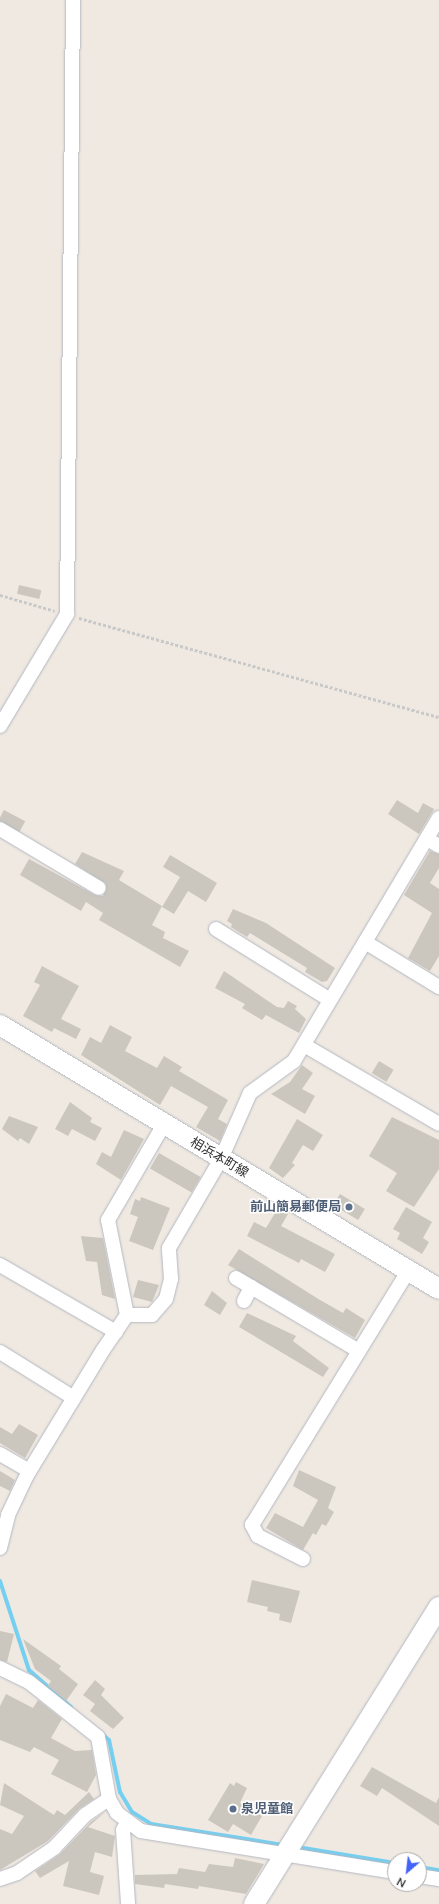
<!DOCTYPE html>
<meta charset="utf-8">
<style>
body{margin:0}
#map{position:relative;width:439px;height:1904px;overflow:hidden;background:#efe9e1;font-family:"Nunito Sans","Noto Sans JP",sans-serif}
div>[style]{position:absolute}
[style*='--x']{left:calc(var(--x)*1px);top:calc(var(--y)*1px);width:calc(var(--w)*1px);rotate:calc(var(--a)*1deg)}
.stream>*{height:4px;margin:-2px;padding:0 2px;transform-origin:2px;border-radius:2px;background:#75cff0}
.building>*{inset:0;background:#cbc7bf;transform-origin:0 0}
.path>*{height:2.5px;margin-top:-1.25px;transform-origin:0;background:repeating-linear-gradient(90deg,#c9c9c9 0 3px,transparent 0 5px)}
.roads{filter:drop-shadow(0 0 1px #b4b7c1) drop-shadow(0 0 1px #b4b7c1)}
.street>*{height:14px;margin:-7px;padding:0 7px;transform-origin:7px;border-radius:7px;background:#fff}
.secondary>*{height:20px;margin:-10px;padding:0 10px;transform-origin:10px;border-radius:10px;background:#fff}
.dots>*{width:11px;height:11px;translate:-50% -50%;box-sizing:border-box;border:2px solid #fff;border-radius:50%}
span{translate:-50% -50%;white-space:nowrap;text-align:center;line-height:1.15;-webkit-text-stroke:3px #fff;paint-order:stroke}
.street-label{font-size:13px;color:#2e2e2e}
.service-label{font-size:13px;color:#4e5e75;font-weight:700}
.right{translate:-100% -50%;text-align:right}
.left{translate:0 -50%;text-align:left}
.north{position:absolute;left:387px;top:1852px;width:40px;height:40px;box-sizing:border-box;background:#fff;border:1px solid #ababab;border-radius:50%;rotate:208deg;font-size:11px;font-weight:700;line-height:16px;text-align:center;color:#2e2e2e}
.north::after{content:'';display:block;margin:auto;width:14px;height:18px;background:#4264fb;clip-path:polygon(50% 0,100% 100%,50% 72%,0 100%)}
</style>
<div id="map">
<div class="stream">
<i style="--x:0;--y:1581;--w:94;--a:72"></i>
<i style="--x:29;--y:1670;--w:56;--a:41.4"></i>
<i style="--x:102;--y:1734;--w:9;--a:41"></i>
<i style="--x:109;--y:1740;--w:53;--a:78.1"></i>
<i style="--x:120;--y:1792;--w:23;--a:59"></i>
<i style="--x:132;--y:1812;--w:22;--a:32"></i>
<i style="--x:151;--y:1824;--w:135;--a:9"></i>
<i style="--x:297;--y:1847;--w:99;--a:9.3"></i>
<i style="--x:419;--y:1867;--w:20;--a:9"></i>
</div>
<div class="building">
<i style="left:19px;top:585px;width:23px;height:9px;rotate:13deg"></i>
<i style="clip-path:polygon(397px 800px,418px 813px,423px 803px,434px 809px,419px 834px,388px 814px)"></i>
<i style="left:4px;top:810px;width:24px;height:12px;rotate:28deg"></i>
<i style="clip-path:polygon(430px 851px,439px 854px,439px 868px,430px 883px,439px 889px,439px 956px,430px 971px,408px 958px,432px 913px,404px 895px)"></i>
<i style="clip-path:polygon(82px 852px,124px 871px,119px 880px,162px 906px,152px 925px,165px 932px,163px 938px,189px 951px,180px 967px,99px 920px,103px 913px,86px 902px,81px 911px,20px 875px,29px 859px,95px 895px,103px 896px,106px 884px,75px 864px)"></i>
<i style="clip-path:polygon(170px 855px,217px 883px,206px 902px,188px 891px,174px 914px,162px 907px,180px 877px,163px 867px)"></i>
<i style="clip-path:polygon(233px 909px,266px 923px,335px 968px,327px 981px,322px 982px,305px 972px,307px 968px,250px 933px,247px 937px,231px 927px,232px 924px,227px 921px)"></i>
<i style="clip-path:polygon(42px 966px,79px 986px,61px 1019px,81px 1029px,76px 1039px,54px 1028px,52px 1032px,23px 1016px,40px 985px,34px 982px)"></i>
<i style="clip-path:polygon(224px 971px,277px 1007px,284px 1008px,288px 1001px,297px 1006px,295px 1009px,306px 1019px,299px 1033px,266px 1015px,262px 1020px,242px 1008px,245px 1004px,215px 988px)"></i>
<i style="clip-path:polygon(110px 1025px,132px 1037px,125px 1051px,157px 1068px,164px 1056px,182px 1067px,179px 1071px,228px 1100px,218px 1119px,227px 1124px,220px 1141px,196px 1127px,208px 1107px,171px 1086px,160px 1105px,81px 1055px,90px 1037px,101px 1043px)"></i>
<i style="left:379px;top:1061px;width:17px;height:14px;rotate:31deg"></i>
<i style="clip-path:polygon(302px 1065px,313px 1073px,302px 1089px,315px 1096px,305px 1114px,271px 1094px,290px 1082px)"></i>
<i style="clip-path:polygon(70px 1102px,92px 1118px,90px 1122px,102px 1128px,95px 1141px,72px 1129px,68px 1136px,55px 1129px)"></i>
<i style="clip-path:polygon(9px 1116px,38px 1127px,29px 1144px,20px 1138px,18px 1141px,2px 1129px)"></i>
<i style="clip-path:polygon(392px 1117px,439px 1140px,439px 1169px,414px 1207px,386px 1191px,397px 1173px,369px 1156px)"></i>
<i style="clip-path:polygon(297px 1119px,323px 1135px,313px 1151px,303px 1145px,292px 1163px,295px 1165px,283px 1178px,269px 1168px)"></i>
<i style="clip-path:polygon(124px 1130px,144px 1139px,121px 1180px,96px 1164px,102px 1152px,111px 1157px)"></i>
<i style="left:159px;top:1153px;width:48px;height:18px;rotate:30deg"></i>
<i style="left:340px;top:1194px;width:29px;height:13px;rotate:31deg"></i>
<i style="clip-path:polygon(141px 1197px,170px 1208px,153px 1250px,129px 1241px,138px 1217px,130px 1214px,135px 1199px,140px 1201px)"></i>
<i style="clip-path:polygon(406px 1207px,432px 1222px,423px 1238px,429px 1242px,422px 1254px,397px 1239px,400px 1233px,393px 1229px)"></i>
<i style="clip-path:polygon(278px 1208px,288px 1214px,281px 1226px,335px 1254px,325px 1272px,301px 1259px,299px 1263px,247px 1236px,254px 1222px,266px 1228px)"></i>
<i style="clip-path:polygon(81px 1236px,103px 1238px,115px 1299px,102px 1295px,97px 1262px,86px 1261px)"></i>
<i style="clip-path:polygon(239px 1249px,320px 1300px,343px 1313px,346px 1308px,365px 1320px,355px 1338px,228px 1265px)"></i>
<i style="clip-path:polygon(138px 1280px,159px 1285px,152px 1302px,133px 1297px)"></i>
<i style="clip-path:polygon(212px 1291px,227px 1303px,220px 1315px,204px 1305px)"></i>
<i style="clip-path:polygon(247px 1313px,296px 1336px,293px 1341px,329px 1368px,323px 1377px,239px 1327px)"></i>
<i style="clip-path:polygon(19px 1424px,38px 1435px,25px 1458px,0 1443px,0 1427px,12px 1434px)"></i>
<i style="clip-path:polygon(299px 1470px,336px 1487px,328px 1508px,334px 1512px,326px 1526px,322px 1524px,316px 1535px,313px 1533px,303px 1550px,266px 1528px,275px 1513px,303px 1527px,318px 1500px,293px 1486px)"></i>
<i style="clip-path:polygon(0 1471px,15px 1480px,10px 1491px,0 1486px)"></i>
<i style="clip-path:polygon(252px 1580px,300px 1591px,291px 1623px,279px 1620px,280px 1614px,267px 1611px,268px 1607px,247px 1602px)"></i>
<i style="clip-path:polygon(0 1631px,14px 1634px,7px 1662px,0 1660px)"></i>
<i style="clip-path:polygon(23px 1639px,61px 1666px,59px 1669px,78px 1684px,66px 1701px,48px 1686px,51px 1681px,35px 1669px)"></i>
<i style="clip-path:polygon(95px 1680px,105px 1689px,101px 1695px,124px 1718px,113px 1729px,90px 1711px,95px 1704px,83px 1695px)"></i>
<i style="clip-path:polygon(6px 1694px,33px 1708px,38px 1700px,62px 1719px,51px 1738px,75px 1751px,92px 1750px,96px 1775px,87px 1792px,51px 1774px,59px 1760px,34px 1747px,30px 1752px,0 1740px,0 1706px)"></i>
<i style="clip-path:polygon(372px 1767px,436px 1803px,439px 1797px,439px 1826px,382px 1788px,377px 1796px,360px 1786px)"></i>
<i style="clip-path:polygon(236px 1782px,247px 1788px,240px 1803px,262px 1816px,251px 1835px,233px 1824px,228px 1832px,208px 1820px,230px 1783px,234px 1786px)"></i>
<i style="clip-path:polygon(4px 1783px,54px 1815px,57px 1810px,65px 1815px,89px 1792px,94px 1799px,79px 1809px,48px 1841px,0 1870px,0 1829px,12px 1834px,24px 1816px,0 1805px)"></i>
<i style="clip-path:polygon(105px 1812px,88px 1827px,115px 1836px,112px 1857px,95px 1852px,90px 1872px,104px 1876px,99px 1895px,63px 1886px,69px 1861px,40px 1878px,35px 1871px,59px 1855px,91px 1822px)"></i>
<i style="clip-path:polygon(235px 1858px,264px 1864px,246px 1894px,199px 1886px,198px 1889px,165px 1884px,164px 1888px,135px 1884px,135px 1875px,177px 1874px,179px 1868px,205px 1872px,209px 1864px,233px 1867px)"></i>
</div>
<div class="path">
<i style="--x:0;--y:595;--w:57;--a:16.2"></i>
<i style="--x:79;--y:618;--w:373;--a:15.4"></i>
</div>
<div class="roads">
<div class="street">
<i style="--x:0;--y:726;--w:131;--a:-59.1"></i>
<i style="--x:67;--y:614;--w:614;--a:-89.44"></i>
<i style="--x:0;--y:829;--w:115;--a:30.8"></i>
<i style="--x:427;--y:839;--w:14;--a:30"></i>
<i style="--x:216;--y:929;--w:134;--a:31.9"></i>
<i style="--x:365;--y:942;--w:87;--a:31.3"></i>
<i style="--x:304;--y:1045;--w:156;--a:30.3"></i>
<i style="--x:0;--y:1265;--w:134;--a:30"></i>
<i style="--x:236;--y:1278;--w:143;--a:30.7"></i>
<i style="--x:244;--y:1301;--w:16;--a:-63"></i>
<i style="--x:127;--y:1315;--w:97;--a:-101.3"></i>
<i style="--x:108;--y:1220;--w:111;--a:-59.7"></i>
<i style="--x:0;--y:1352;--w:87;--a:31.9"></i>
<i style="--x:0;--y:1454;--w:34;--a:30"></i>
<i style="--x:0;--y:1548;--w:34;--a:-76"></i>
<i style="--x:8;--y:1515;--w:44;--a:-64.6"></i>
<i style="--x:27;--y:1475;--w:146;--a:-58.7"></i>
<i style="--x:103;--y:1350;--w:42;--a:-55.6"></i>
<i style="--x:127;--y:1315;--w:25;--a:0"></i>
<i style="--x:152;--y:1315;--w:21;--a:-49"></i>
<i style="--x:166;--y:1299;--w:21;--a:-76"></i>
<i style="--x:171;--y:1279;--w:31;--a:-94"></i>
<i style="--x:169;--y:1248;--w:103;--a:-59.7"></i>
<i style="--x:221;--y:1159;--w:72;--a:-66.3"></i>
<i style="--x:250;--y:1093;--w:54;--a:-36"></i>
<i style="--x:294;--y:1061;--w:283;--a:-59.2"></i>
<i style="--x:303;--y:1559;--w:51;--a:-152.9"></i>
<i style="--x:258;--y:1536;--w:13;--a:-119"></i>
<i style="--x:252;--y:1525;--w:298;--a:-58.4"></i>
<i style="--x:0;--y:1668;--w:32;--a:26"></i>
<i style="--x:29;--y:1682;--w:88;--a:38.6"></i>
<i style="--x:98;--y:1737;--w:63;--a:79.9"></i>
<i style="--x:109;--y:1799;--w:16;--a:60"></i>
<i style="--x:117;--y:1813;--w:30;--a:37"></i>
<i style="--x:141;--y:1831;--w:257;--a:9.2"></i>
<i style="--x:127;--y:1823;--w:8;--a:120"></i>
<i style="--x:123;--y:1830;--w:74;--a:86.1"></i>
<i style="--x:419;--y:1876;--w:20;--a:9"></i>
<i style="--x:0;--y:1879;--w:18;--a:-19"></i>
<i style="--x:17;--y:1873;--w:45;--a:-34"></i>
<i style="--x:54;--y:1848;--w:45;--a:-46.8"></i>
<i style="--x:85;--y:1815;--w:29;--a:-34"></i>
</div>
<div class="secondary">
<i style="--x:0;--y:1025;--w:512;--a:31.02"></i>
<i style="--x:254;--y:1904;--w:350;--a:-58.1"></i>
</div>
</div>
<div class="dots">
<i style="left:349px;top:1207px;background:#5c6f8a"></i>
<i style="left:233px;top:1809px;background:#5c6f8a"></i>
</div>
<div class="street-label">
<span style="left:219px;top:1158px;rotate:31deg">相浜本町線</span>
</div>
<div class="service-label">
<span class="right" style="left:341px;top:1207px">前山簡易郵便局</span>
<span class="left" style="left:241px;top:1809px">泉児童館</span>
</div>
<div class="north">N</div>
</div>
